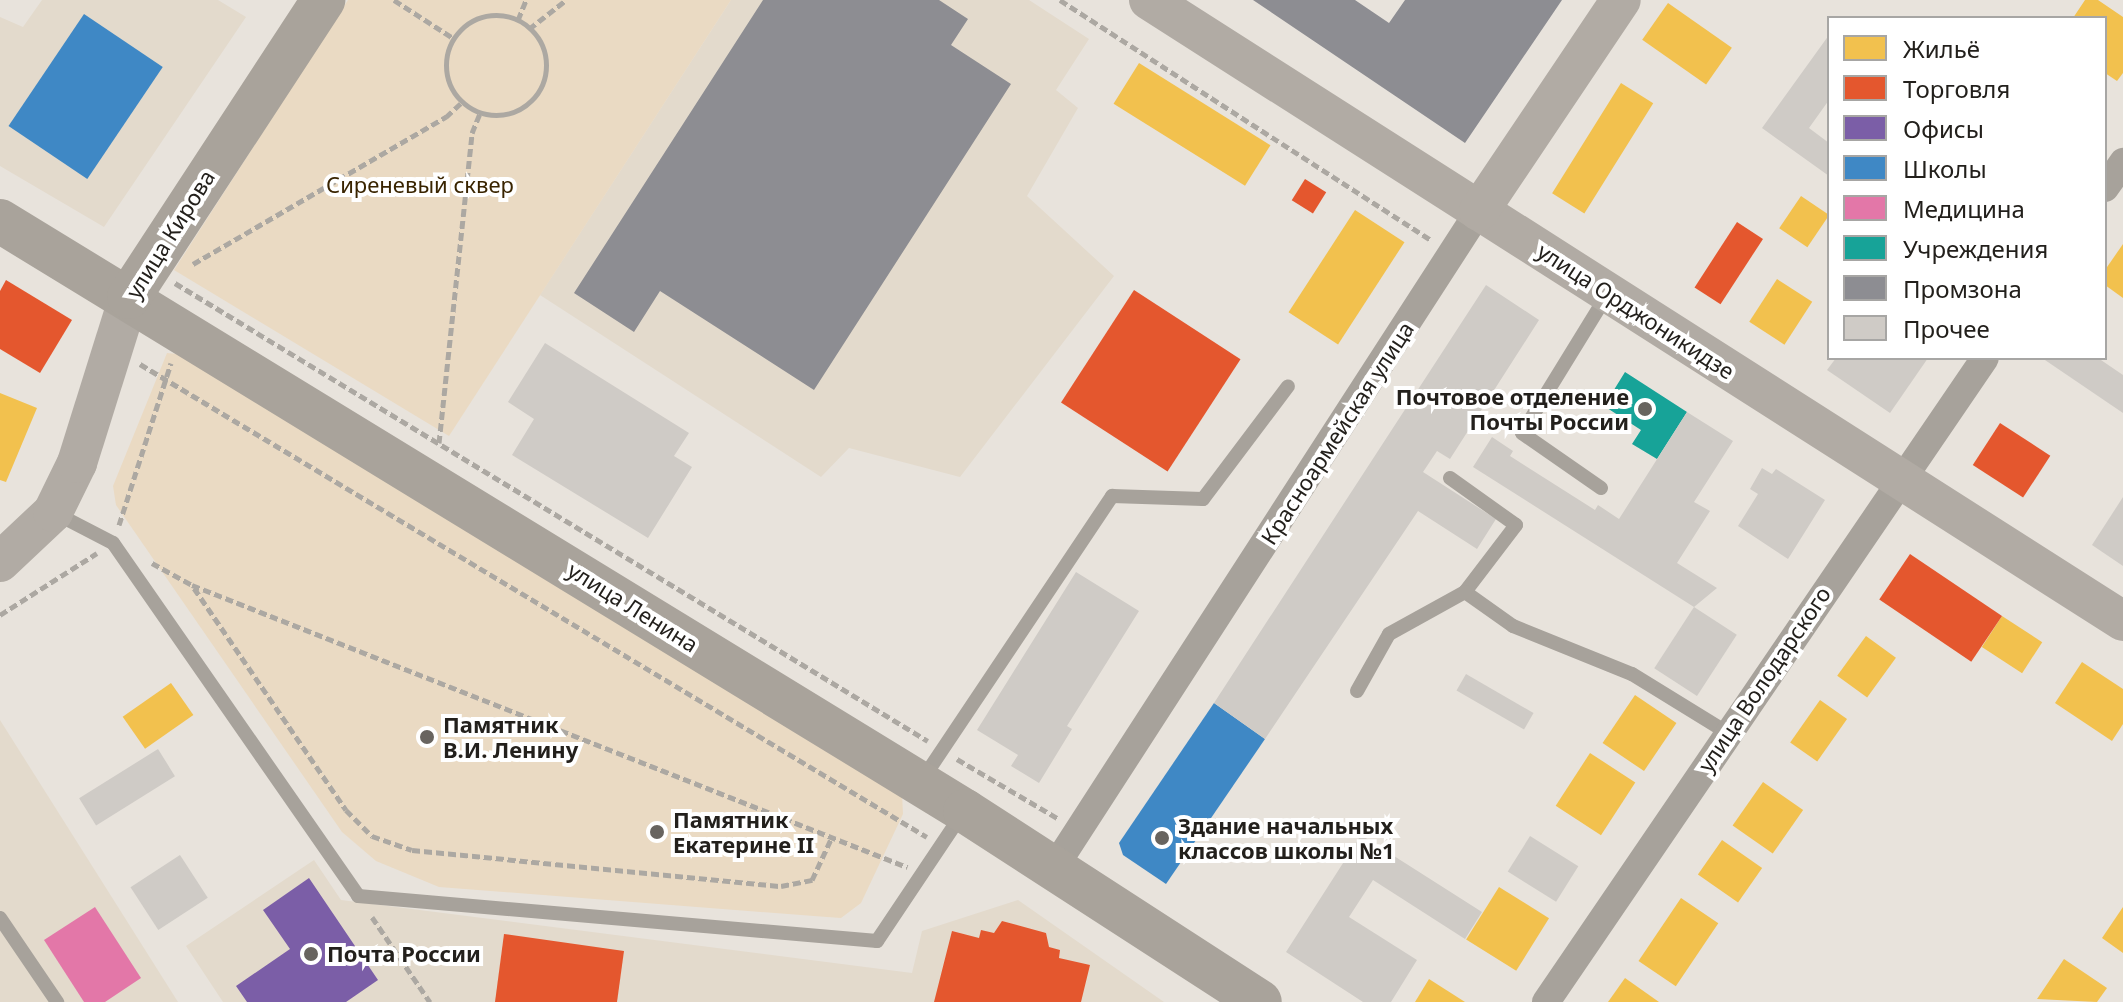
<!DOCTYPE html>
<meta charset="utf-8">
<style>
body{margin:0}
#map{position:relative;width:2123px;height:1002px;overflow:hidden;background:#e8e3dc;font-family:"Noto Sans",sans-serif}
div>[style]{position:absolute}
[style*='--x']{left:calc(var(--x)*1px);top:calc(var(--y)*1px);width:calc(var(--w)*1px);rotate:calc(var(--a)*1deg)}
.built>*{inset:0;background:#e3dacc}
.green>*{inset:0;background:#eadac3}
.homes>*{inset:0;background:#f2c14e;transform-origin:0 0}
.shops>*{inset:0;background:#e4572e;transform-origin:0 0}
.offices>*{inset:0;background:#7b5ea7}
.schools>*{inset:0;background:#3f88c5;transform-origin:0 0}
.health>*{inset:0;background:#e377a8}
.public>*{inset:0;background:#17a398}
.industry>*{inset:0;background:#8d8d92}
.building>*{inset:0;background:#cfcbc6;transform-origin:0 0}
.path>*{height:5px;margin-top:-2.5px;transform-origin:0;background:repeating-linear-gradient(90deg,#aca8a2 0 8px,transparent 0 12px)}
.path>.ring{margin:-2.5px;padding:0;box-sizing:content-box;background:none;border:5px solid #aca8a2;border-radius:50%}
.lane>*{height:14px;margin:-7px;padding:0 7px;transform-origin:7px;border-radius:7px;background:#a7a29b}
.street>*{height:28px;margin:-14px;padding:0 14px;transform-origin:14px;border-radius:14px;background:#a7a29b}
.secondary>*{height:40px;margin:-20px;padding:0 20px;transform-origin:20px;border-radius:20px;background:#b1aba4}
.primary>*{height:44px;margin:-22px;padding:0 22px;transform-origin:22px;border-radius:22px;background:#a9a39b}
.dots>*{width:22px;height:22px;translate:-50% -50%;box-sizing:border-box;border:4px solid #fff;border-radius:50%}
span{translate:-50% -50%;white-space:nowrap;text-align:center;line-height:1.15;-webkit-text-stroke:8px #fff;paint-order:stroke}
.park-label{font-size:22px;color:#392400}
.street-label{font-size:22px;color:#23201c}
.poi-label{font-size:22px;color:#23201c;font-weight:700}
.right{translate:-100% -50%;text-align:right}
.left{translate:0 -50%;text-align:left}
.legend{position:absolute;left:1827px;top:16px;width:280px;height:344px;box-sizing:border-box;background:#fff;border:2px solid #a7a6a4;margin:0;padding:10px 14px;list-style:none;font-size:24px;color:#23201c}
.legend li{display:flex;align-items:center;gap:16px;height:40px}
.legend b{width:40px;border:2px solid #a7a6a4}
</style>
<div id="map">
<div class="built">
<i style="clip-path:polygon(42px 0,218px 0,246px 17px,104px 227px,0 166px,0 17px,23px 27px)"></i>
<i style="clip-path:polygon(731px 0,1029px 0,1089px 39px,1056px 90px,1078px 108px,1027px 196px,1114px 276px,960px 477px,849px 448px,821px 477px,540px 295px)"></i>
<i style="clip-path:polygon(0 720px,178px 1002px,0 1002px)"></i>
<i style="clip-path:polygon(314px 860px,341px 900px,912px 973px,922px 931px,1018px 900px,1164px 1002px,223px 1002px,186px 946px)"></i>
</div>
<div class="green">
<i style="clip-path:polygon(348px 0,731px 0,449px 436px,174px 270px)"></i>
<i style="clip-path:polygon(167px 353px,177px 354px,902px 794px,903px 814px,861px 903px,841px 918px,827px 917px,439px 887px,376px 861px,342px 832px,116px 505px,113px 486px)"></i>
</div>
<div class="homes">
<i style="clip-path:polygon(2085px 0,2098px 0,2123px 17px,2123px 73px,2117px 81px,2105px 73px,2105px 18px,2073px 18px)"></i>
<i style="left:1668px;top:3px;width:78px;height:45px;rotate:35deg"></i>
<i style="left:1139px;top:63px;width:155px;height:48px;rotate:32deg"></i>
<i style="left:1621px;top:83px;width:38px;height:130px;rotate:32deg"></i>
<i style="left:1801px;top:196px;width:34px;height:39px;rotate:34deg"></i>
<i style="left:1355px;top:210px;width:59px;height:122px;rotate:33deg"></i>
<i style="clip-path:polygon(2123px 244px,2123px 298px,2105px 285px,2105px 270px)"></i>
<i style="left:1777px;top:279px;width:42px;height:51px;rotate:33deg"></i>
<i style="clip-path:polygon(0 393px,37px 408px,6px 482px,0 480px)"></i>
<i style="left:2002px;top:616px;width:48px;height:37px;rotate:33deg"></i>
<i style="left:1866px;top:636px;width:37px;height:49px;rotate:36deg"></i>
<i style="clip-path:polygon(2082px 662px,2123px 689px,2123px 724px,2112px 741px,2055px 703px)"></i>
<i style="left:171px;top:683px;width:39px;height:59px;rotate:55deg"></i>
<i style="left:1635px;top:695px;width:50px;height:58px;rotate:34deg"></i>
<i style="left:1820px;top:700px;width:33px;height:52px;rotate:35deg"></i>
<i style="left:1590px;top:753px;width:54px;height:63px;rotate:33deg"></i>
<i style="left:1763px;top:782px;width:49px;height:53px;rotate:35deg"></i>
<i style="left:1722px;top:840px;width:49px;height:42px;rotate:35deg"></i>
<i style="left:1499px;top:887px;width:59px;height:62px;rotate:32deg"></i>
<i style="left:1681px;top:898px;width:45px;height:76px;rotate:34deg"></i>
<i style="clip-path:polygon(2123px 907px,2123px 953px,2102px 938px)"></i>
<i style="clip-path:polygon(2064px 959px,2107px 988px,2097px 1002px,2037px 999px)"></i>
<i style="clip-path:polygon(1625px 978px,1659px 1002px,1608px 1002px)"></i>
<i style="clip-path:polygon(1429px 979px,1465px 1002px,1415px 1002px)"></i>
</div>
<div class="shops">
<i style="left:1305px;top:179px;width:25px;height:25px;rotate:32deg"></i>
<i style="left:1737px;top:222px;width:31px;height:78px;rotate:33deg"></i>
<i style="clip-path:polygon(6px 280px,72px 320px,40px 373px,0 349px,0 291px)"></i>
<i style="left:1134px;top:290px;width:127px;height:134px;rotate:33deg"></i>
<i style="left:2000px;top:423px;width:60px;height:50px;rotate:33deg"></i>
<i style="left:1910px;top:554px;width:111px;height:55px;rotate:34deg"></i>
<i style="clip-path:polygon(1002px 921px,1046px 933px,1049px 947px,1060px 950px,1059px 958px,1090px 965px,1081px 1002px,934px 1002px,952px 931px,979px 938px,981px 930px,994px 933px)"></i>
<i style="clip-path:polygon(504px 934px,624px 951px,617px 1002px,495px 1002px)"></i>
</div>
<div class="offices">
<i style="clip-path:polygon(309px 878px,378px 980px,346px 1002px,247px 1002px,236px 986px,290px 949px,263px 910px)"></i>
</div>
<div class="schools">
<i style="left:84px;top:14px;width:95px;height:135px;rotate:34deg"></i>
<i style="clip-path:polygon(1214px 703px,1265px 739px,1166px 884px,1123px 855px,1119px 843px)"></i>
</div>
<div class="health">
<i style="clip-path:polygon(95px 907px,141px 978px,105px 1002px,84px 1002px,44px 940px)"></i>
</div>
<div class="public">
<i style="clip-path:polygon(1625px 372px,1687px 412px,1657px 459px,1632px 444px,1641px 430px,1604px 406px)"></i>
</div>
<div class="industry">
<i style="clip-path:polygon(763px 0,939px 0,968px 19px,951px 45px,1011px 84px,814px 390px,660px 291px,634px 332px,574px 293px)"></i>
<i style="clip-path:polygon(1253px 0,1355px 0,1389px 23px,1405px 0,1562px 0,1465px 143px)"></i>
</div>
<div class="building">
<i style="clip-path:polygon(1829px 35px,1829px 100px,1809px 128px,1829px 143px,1829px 176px,1762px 128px)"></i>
<i style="clip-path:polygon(1486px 285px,1539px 320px,1450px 459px,1437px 451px,1423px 472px,1496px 519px,1477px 549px,1418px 511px,1265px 739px,1214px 703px)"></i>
<i style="clip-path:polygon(545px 343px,689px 433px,674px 456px,692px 467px,648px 538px,512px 455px,534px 419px,508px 402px)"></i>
<i style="clip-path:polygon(1836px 358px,1928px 358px,1890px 413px,1827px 370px)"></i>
<i style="clip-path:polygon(2042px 358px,2098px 358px,2123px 375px,2123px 413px)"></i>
<i style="clip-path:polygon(1687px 412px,1733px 441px,1694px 502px,1710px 511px,1677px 563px,1717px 588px,1694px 607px,1473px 467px,1492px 437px,1513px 451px,1510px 456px,1595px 510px,1598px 505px,1619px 519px)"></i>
<i style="clip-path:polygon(1762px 468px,1772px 474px,1776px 469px,1825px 500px,1788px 559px,1738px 526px,1758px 494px,1750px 489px)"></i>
<i style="clip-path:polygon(2123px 497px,2123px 566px,2092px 545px)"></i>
<i style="clip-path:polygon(1076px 572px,1139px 611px,1067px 726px,1072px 729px,1039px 783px,1011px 766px,1018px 755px,977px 730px)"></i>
<i style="left:1694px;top:607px;width:51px;height:73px;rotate:33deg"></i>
<i style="left:1466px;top:674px;width:78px;height:19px;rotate:30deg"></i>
<i style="left:158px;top:749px;width:32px;height:93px;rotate:58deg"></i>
<i style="clip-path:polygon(1361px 835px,1482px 912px,1465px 939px,1373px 880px,1349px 917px,1417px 960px,1391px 1002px,1363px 1002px,1286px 952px)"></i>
<i style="left:1530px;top:836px;width:57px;height:42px;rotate:32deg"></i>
<i style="left:180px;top:855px;width:51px;height:59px;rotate:57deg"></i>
</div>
<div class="path">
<i style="--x:394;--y:0;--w:70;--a:32.8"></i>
<i style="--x:1060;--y:0;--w:442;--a:32.9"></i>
<i class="ring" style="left:446px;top:15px;width:95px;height:95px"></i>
<i style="--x:518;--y:20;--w:22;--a:-68"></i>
<i style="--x:529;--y:29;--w:47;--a:-38.1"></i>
<i style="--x:193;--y:264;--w:293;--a:-30.2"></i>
<i style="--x:446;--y:117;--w:22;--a:-43"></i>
<i style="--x:175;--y:283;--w:881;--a:31.31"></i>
<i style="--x:140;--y:364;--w:918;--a:31.01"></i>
<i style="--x:439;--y:443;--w:312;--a:-83.9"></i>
<i style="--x:472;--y:133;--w:22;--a:-68"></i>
<i style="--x:119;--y:525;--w:170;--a:-72.2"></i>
<i style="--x:152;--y:563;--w:46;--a:28.8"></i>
<i style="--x:192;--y:585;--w:769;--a:21.52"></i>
<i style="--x:194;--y:588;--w:269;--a:55.6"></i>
<i style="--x:346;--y:810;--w:37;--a:45"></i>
<i style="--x:372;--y:836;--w:42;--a:19.3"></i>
<i style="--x:412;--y:850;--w:371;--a:5.6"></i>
<i style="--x:781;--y:886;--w:32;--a:-11"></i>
<i style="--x:812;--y:880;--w:47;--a:-65.1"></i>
<i style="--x:0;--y:615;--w:115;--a:-32.6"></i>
<i style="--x:957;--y:759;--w:118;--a:30.5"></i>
<i style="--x:372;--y:917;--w:103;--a:55.7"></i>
</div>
<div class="lane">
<i style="--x:1450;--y:478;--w:81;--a:35.5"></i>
<i style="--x:1516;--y:525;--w:84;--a:127.3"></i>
<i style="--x:1465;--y:592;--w:59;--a:35.3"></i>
<i style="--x:1513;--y:626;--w:128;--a:22"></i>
<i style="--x:1632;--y:674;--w:113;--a:31.6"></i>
<i style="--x:1601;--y:488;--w:96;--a:-145.2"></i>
<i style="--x:1522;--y:433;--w:164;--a:-58.4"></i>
<i style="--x:57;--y:514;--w:63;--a:27.4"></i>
<i style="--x:113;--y:543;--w:430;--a:55.2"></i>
<i style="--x:358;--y:896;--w:521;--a:4.96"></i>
<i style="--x:877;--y:941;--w:153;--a:-56.2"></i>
<i style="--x:1357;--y:691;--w:65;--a:-60.7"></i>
<i style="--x:1389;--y:634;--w:87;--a:-28.9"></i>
<i style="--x:922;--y:780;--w:342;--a:-56.2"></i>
<i style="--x:1112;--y:496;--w:91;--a:1.9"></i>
<i style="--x:1203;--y:499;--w:141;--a:-53"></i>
<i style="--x:0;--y:918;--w:102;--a:55.8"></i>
</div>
<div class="street">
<i style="--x:2105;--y:188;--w:32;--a:-55"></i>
<i style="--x:1054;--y:868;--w:782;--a:-57.1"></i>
<i style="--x:1546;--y:1002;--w:779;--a:-55.72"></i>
</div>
<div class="secondary">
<i style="--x:1149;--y:0;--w:1155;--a:32.52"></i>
<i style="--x:1479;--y:211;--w:254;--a:-56.1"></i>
<i style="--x:0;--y:562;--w:73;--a:-43.3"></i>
<i style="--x:53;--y:512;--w:55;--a:-63.9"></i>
<i style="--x:77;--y:463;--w:174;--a:-72.6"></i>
</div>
<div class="primary">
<i style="--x:0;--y:221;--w:1131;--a:31.44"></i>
<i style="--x:965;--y:811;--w:351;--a:32.9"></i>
<i style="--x:129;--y:297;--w:355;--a:-56.8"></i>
</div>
<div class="dots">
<i style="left:1645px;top:409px;background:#68645f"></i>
<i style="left:427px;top:737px;background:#68645f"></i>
<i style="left:657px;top:832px;background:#68645f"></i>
<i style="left:1162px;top:838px;background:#68645f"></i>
<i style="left:311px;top:954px;background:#68645f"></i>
</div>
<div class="park-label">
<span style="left:420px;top:185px">Сиреневый сквер</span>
</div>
<div class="street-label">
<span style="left:170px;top:234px;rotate:-58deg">улица Кирова</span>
<span style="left:1636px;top:311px;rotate:33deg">улица Орджоникидзе</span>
<span style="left:1337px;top:433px;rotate:-57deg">Красноармейская улица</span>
<span style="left:633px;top:607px;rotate:32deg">улица Ленина</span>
<span style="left:1764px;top:679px;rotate:-56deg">улица Володарского</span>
</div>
<div class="poi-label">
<span class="right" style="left:1629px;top:409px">Почтовое отделение<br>Почты России</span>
<span class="left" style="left:443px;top:737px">Памятник<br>В.И. Ленину</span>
<span class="left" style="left:673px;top:832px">Памятник<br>Екатерине II</span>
<span class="left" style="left:1178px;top:838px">Здание начальных<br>классов школы №1</span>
<span class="left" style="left:327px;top:954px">Почта России</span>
</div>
<ul class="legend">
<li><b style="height:22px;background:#f2c14e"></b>Жильё</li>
<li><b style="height:22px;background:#e4572e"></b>Торговля</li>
<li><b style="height:22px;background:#7b5ea7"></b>Офисы</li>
<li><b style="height:22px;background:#3f88c5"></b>Школы</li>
<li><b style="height:22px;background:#e377a8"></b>Медицина</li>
<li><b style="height:22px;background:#17a398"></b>Учреждения</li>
<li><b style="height:22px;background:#8d8d92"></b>Промзона</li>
<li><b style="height:22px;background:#cfcbc6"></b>Прочее</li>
</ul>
</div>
